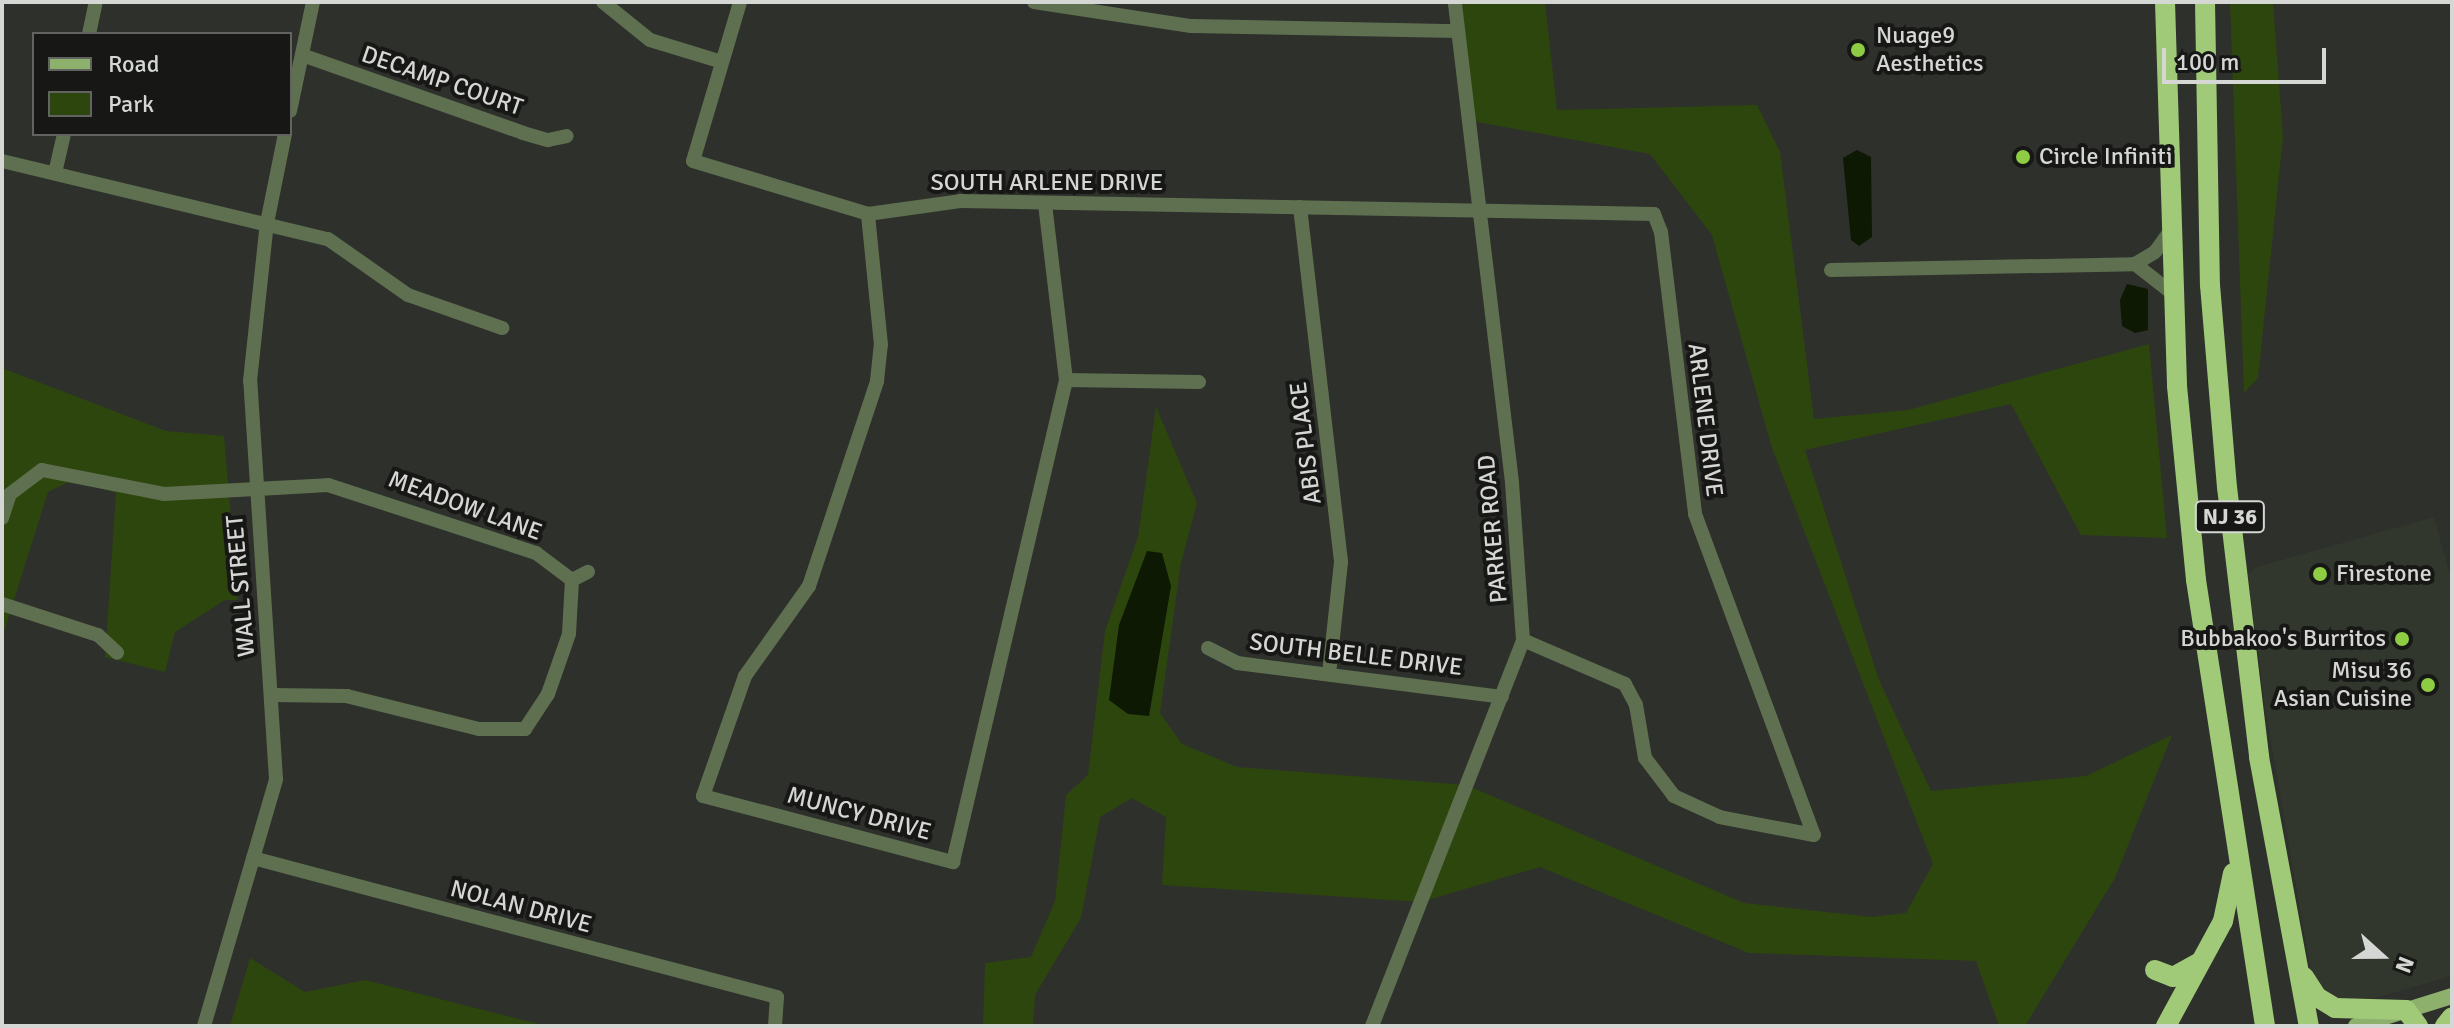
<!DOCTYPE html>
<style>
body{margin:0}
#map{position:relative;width:2454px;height:1028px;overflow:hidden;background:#2e302c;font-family:Signika,sans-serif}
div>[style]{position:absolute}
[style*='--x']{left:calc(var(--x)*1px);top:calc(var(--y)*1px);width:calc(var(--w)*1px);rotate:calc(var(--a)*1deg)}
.built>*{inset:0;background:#31372d}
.green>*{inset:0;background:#2d460e}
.water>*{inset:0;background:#0d1902}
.minor>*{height:14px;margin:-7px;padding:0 7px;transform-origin:7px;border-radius:7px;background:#5f7050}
.major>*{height:16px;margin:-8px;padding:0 8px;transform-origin:8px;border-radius:8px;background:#8eb06d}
.highway>*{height:20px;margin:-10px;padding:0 10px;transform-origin:10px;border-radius:10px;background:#a0c978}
.dots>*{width:22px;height:22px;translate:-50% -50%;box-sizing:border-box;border:4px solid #171816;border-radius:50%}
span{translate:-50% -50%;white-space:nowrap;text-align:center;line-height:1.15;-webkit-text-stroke:8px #171816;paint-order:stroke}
.shield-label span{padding:2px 6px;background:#171816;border:2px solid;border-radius:6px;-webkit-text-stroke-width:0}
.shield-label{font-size:22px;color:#d5d7d4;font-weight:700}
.poi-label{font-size:24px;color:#d5d7d4}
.left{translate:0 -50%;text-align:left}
.right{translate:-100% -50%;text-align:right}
.street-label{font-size:24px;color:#d5d7d4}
.frame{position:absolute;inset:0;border:4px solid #d5d7d4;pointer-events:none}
.legend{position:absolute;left:32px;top:32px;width:260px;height:104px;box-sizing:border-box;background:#171816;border:2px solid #636462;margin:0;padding:10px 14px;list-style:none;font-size:24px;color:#d5d7d4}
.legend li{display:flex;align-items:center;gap:16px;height:40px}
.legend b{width:40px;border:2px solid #636462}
.north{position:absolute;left:2342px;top:916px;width:80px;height:80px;-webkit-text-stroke:6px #171816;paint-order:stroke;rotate:111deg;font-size:22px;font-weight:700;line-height:32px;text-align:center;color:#d5d7d4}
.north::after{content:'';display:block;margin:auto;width:28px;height:36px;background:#d5d7d4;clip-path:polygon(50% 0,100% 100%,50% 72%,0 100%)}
.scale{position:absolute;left:2162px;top:48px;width:164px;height:36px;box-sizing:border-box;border:4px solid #d5d7d4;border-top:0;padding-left:10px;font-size:24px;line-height:28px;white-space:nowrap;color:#d5d7d4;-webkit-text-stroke:6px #171816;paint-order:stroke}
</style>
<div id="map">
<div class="built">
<i style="clip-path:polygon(2434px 517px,2452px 583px,2452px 976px,2361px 1002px,2324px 997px,2311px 973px,2265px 707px,2248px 574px,2257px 567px)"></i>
</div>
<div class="green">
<i style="clip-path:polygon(1448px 2px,1545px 2px,1557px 110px,1757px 105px,1780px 152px,1814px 419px,1908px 410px,2149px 344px,2167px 538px,2081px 535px,2011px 404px,1805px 450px,1879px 680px,1931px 791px,2086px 776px,2172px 735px,2115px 878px,2025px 1026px,1999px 1026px,1976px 961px,1749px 953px,1540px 867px,1421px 902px,1162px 885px,1166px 817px,1132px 798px,1100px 817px,1081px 918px,1035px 995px,1033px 1026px,983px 1026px,985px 963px,1031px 957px,1055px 901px,1066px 795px,1088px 775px,1105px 631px,1138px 537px,1156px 407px,1197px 503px,1181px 563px,1160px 713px,1182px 744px,1237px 767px,1466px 785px,1744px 903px,1872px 917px,1906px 913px,1933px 864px,1772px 448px,1712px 235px,1650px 154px,1462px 119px)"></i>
<i style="clip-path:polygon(2230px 2px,2273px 2px,2283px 137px,2258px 378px,2244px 393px)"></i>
<i style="clip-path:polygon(2px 368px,166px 431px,224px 436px,238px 600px,225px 600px,175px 632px,165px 672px,105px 657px,116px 493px,73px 480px,48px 492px,2px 638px)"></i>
<i style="clip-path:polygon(250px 958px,305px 992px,365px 980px,547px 1026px,230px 1026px)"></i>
</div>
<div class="water">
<i style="clip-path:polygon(1857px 150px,1871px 157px,1872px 237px,1859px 246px,1851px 240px,1843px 158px)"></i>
<i style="clip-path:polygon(2127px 284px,2148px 289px,2148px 330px,2135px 333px,2122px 326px,2120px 300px)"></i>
<i style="clip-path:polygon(1147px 551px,1162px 553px,1171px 586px,1149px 716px,1128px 714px,1109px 700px,1119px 625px)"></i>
</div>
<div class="minor">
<i style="--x:603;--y:2;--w:60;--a:39"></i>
<i style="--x:650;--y:40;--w:75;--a:17"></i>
<i style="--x:1034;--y:2;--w:159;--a:8.7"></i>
<i style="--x:1191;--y:26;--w:267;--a:1.1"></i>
<i style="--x:89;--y:34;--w:33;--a:-78"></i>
<i style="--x:302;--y:55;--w:234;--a:19.4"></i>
<i style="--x:523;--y:133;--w:26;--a:16"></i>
<i style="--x:548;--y:140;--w:19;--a:-12"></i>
<i style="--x:290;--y:111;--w:111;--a:-78.1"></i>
<i style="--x:2;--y:161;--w:335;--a:13.5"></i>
<i style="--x:328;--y:239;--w:98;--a:35"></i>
<i style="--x:408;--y:295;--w:100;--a:19.3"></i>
<i style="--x:693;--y:161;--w:183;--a:16.8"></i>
<i style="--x:868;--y:214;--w:93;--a:-8"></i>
<i style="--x:960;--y:201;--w:694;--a:1.07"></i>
<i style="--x:1654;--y:214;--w:19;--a:69"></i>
<i style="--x:1661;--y:232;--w:284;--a:83.1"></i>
<i style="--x:1695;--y:514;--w:342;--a:69.7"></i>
<i style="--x:1814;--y:835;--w:96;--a:-169.2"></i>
<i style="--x:1720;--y:817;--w:51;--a:-155.5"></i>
<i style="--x:1674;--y:796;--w:48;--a:-127.3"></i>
<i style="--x:1645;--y:758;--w:54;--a:-99.6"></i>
<i style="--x:1636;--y:705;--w:24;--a:-118"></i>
<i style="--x:1625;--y:684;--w:111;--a:-156.7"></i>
<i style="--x:693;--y:161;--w:166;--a:-73.5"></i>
<i style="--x:55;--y:173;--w:40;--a:-77"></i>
<i style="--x:1300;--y:207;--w:357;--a:83.4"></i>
<i style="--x:1341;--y:562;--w:113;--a:96.1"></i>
<i style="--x:2135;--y:264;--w:23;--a:-31"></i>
<i style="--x:2155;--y:252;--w:24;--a:-54"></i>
<i style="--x:1831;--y:270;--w:304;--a:-1.1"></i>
<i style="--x:2135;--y:264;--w:47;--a:38.1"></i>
<i style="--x:1066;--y:380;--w:133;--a:0.9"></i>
<i style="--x:2;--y:518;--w:25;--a:-72"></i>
<i style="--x:10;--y:494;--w:40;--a:-37"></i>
<i style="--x:42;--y:470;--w:124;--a:11.1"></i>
<i style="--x:164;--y:494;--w:164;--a:-3.1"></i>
<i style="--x:328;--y:485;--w:219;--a:18.1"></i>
<i style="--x:536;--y:553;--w:45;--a:36.9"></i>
<i style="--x:572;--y:580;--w:54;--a:93.2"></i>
<i style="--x:569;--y:634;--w:64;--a:109.3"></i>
<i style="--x:548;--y:694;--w:42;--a:123.3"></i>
<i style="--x:525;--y:729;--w:46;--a:180"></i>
<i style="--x:479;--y:729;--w:136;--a:-166"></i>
<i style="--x:347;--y:696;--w:75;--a:-179.2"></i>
<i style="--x:572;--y:580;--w:18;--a:-27"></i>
<i style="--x:2;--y:604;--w:101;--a:17.9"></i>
<i style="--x:98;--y:635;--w:26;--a:43"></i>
<i style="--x:1208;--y:648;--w:33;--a:27"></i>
<i style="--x:1237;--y:663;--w:267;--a:7.3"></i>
<i style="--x:703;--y:796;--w:127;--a:-70.7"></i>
<i style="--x:745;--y:676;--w:110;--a:-54.6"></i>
<i style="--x:809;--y:586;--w:216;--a:-71.6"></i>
<i style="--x:877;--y:381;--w:36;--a:-84"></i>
<i style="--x:881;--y:345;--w:132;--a:-95.7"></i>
<i style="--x:703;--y:796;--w:259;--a:14.8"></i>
<i style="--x:253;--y:858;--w:542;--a:14.86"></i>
<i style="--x:777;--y:997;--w:29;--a:94"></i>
<i style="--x:953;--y:862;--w:495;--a:-76.8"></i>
<i style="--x:1066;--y:380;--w:178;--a:-96.8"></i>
<i style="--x:204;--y:1026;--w:257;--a:-73.7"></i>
<i style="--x:276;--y:779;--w:399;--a:-93.7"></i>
<i style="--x:250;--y:381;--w:159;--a:-83.9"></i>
<i style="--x:267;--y:223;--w:91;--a:-78.6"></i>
<i style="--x:1372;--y:1026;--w:414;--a:-68.6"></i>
<i style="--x:1523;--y:640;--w:158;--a:-94"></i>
<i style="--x:1512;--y:482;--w:483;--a:-96.8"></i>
</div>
<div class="major">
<i style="--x:2356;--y:1026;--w:101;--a:-17.4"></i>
</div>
<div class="highway">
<i style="--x:2165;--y:2;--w:384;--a:88.2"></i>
<i style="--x:2177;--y:386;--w:195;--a:84.4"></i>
<i style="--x:2196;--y:580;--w:451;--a:81.2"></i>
<i style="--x:2205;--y:2;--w:283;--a:89"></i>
<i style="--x:2210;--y:285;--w:203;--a:85.2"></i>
<i style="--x:2227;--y:487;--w:272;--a:83.2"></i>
<i style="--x:2259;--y:757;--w:274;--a:79.5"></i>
<i style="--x:2155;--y:970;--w:19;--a:21"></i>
<i style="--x:2173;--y:977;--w:31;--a:-29"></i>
<i style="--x:2304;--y:977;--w:24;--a:57"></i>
<i style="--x:2317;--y:997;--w:21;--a:31"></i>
<i style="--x:2335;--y:1008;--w:71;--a:1.6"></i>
<i style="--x:2406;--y:1010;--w:20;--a:53"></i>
<i style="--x:2166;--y:1026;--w:119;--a:-61.5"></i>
<i style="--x:2223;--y:921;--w:49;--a:-78.2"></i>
<i style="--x:2445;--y:1026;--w:11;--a:-52"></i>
</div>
<div class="dots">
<i style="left:1858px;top:50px;background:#8ecd43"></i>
<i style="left:2023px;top:157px;background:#8ecd43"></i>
<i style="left:2320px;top:574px;background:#8ecd43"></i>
<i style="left:2402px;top:639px;background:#8ecd43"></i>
<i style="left:2428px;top:685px;background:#8ecd43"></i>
</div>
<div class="shield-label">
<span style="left:2230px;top:517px">NJ 36</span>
</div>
<div class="poi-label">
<span class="left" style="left:1876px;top:50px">Nuage9<br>Aesthetics</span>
<span class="left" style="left:2039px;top:157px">Circle Infiniti</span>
<span class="left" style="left:2336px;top:574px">Firestone</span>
<span class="right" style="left:2386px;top:639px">Bubbakoo's Burritos</span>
<span class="right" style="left:2412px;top:685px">Misu 36<br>Asian Cuisine</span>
</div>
<div class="street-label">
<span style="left:442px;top:81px;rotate:19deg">DECAMP COURT</span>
<span style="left:1047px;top:183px">SOUTH ARLENE DRIVE</span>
<span style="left:1705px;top:420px;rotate:83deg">ARLENE DRIVE</span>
<span style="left:1306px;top:443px;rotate:-97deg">ABIS PLACE</span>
<span style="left:465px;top:506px;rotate:20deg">MEADOW LANE</span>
<span style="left:1493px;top:529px;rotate:-95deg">PARKER ROAD</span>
<span style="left:241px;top:586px;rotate:-95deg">WALL STREET</span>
<span style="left:1356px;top:655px;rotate:7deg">SOUTH BELLE DRIVE</span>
<span style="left:859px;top:814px;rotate:15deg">MUNCY DRIVE</span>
<span style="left:521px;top:907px;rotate:15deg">NOLAN DRIVE</span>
</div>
<div class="frame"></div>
<ul class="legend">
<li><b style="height:10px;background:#8eb06d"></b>Road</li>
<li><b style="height:22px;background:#2d460e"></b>Park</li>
</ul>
<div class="north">N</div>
<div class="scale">100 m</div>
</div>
